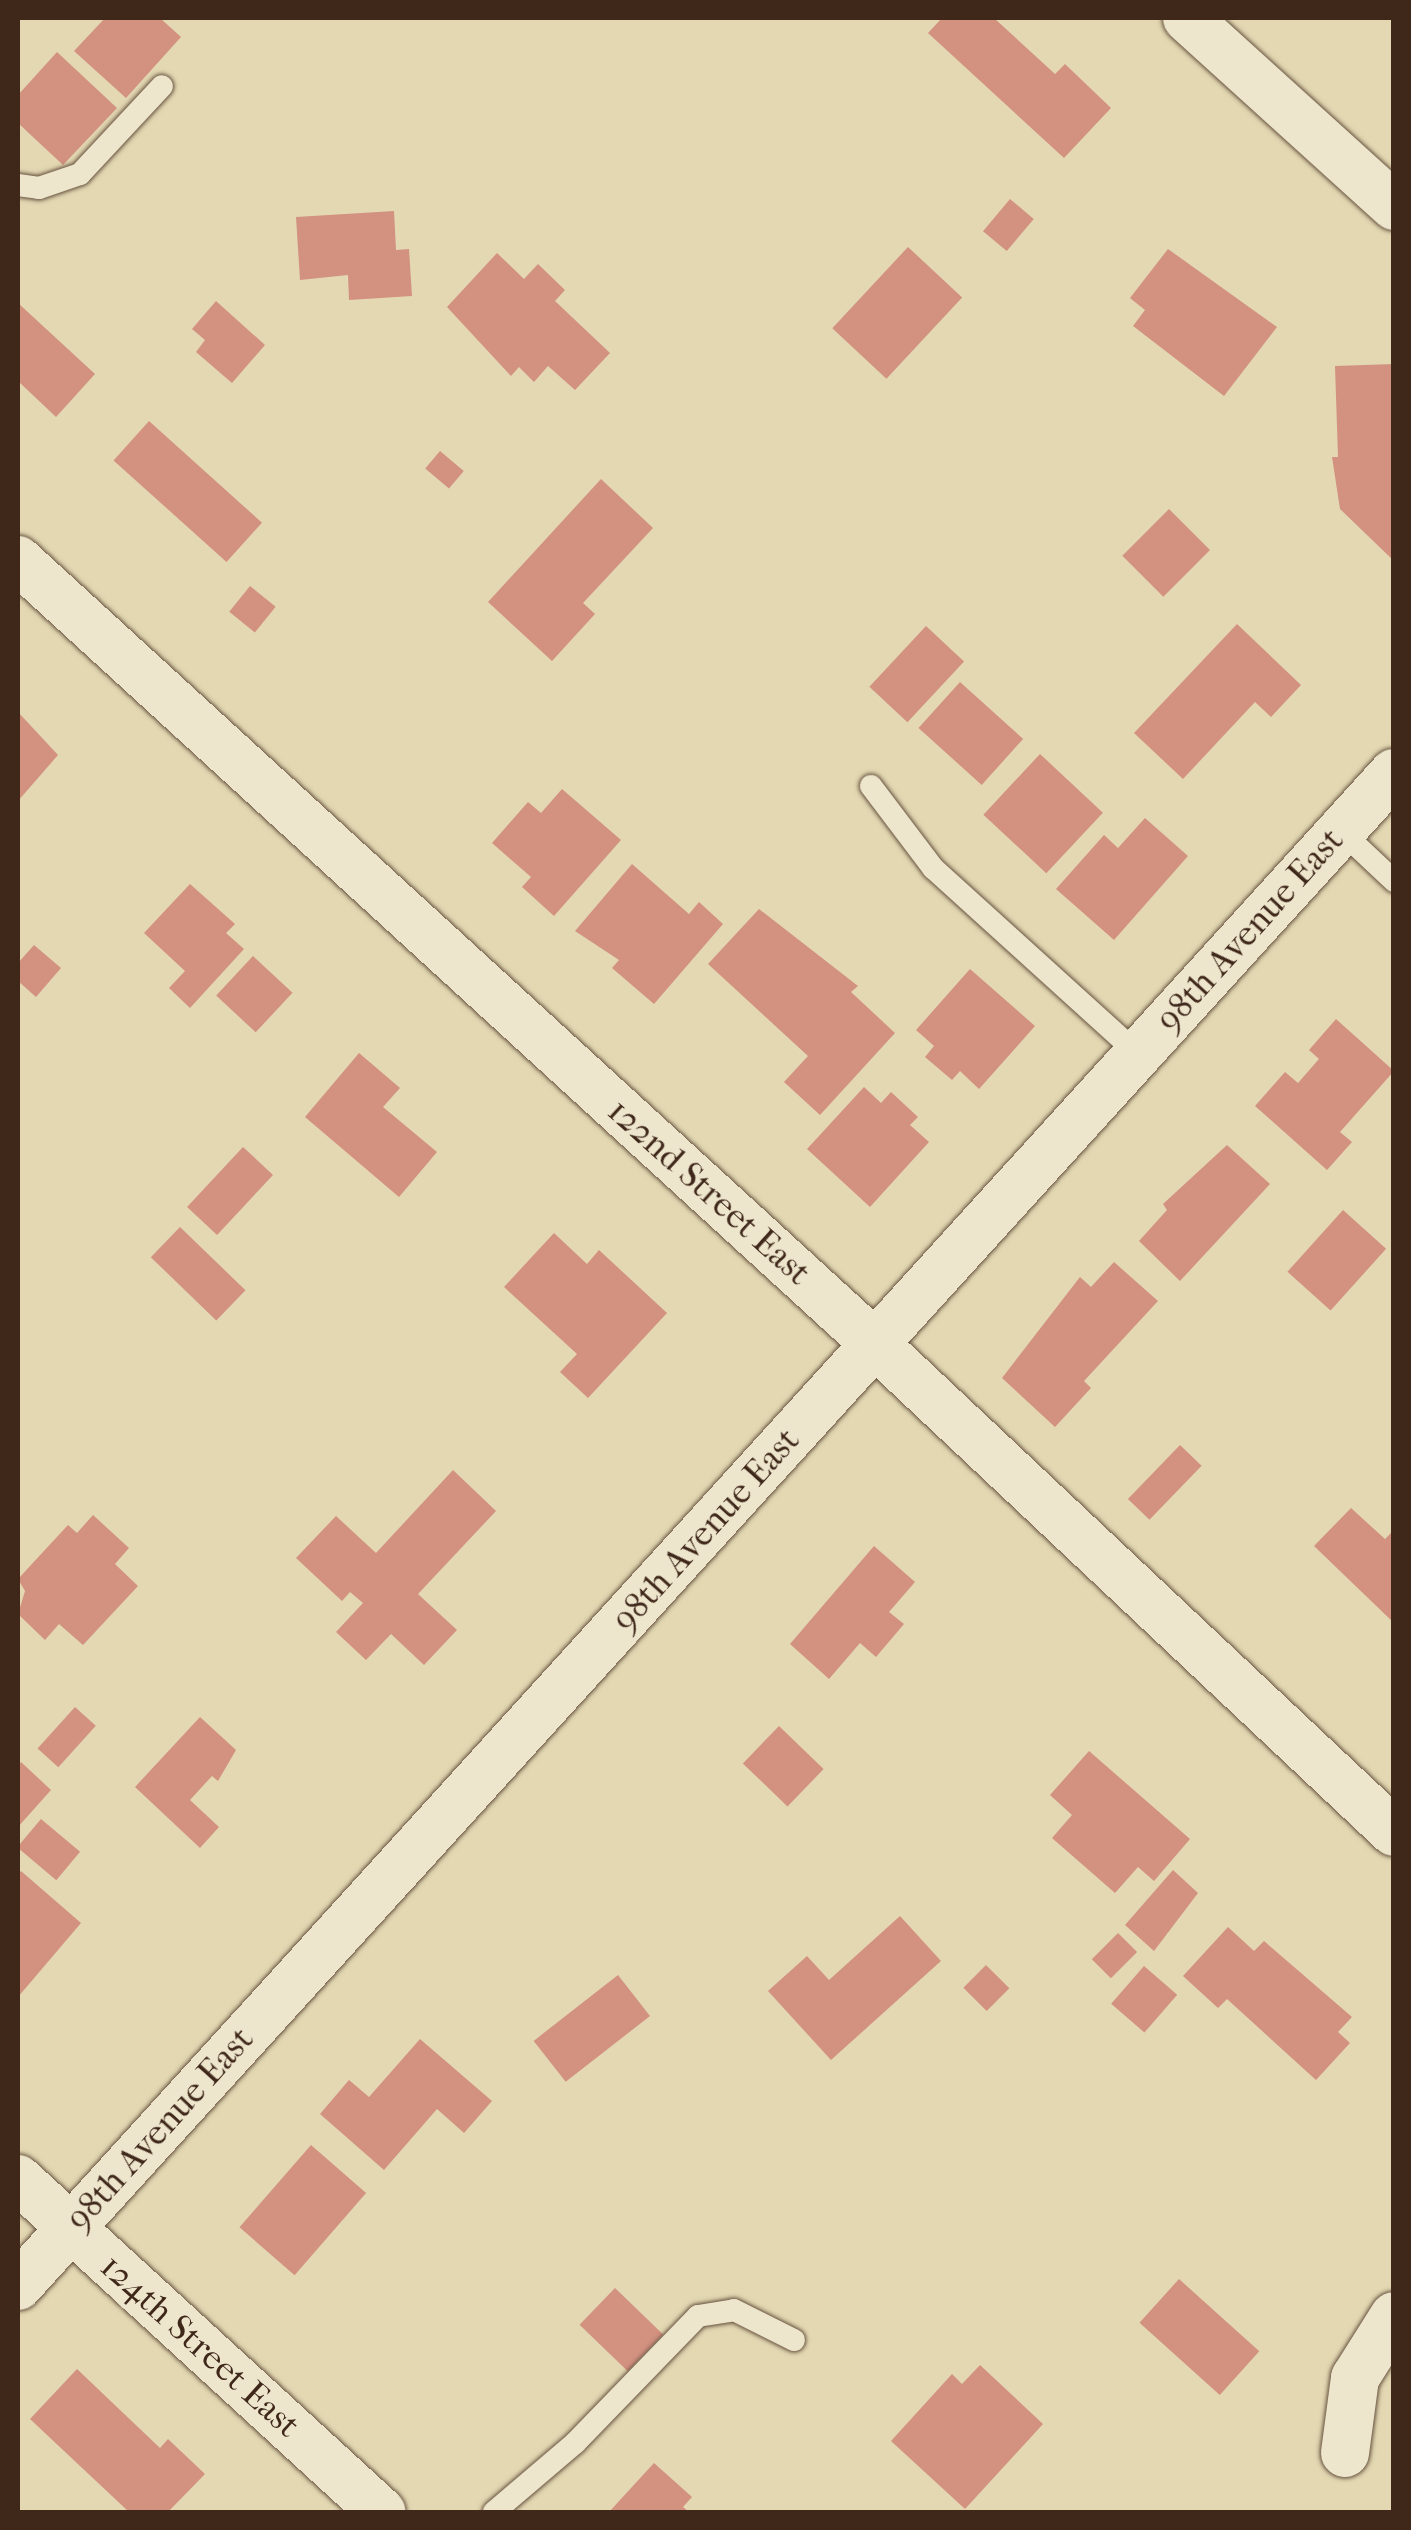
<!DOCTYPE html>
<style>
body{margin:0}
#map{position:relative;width:1411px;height:2530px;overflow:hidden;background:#e3d8b2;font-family:"IM FELL French Canon",serif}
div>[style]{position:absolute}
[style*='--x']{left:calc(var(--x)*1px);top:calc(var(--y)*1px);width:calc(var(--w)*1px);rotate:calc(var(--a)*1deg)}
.building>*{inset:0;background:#d39180;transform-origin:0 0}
.roads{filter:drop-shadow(0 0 2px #685340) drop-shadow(0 0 2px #685340)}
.lane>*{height:22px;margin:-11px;padding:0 11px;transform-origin:11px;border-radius:11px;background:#ede6cd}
.street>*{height:48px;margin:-24px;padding:0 24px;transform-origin:24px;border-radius:24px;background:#ede6cd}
span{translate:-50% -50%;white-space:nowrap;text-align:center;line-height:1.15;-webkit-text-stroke:9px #ede6cd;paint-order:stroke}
.street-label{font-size:35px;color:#3f271a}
.frame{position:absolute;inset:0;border:20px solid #3f271a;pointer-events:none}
</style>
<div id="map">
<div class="building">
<i style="clip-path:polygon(105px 18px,160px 18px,181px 37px,126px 98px,74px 51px)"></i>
<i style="clip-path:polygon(942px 18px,994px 18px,1055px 74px,1065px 64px,1111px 108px,1064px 158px,928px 33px)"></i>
<i style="clip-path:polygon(57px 52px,117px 108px,63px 165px,18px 123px,18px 95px)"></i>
<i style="left:1010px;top:199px;width:31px;height:42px;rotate:40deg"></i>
<i style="clip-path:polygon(394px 211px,396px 250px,409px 249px,412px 296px,349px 300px,348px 275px,300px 280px,296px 217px)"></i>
<i style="left:908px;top:247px;width:74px;height:111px;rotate:43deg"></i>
<i style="clip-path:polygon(1168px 249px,1277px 327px,1224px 396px,1133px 326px,1145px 310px,1130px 298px)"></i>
<i style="clip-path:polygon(497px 253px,524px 279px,538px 264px,565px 290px,555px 301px,610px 353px,575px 390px,548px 366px,534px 382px,519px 367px,511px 376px,447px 307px)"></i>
<i style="clip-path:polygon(216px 301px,265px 345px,232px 383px,196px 352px,205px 340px,192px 329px)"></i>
<i style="clip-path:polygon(18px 303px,95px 374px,56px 417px,18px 381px)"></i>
<i style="clip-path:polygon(1394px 364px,1394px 561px,1340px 509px,1332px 457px,1338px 457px,1335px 366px)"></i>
<i style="left:149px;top:421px;width:152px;height:53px;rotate:42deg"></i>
<i style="left:440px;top:451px;width:31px;height:23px;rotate:40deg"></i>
<i style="clip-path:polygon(601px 479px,653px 528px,583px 603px,595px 614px,552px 661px,488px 602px)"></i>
<i style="left:1169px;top:509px;width:58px;height:66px;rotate:45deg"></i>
<i style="left:250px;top:586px;width:33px;height:33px;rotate:39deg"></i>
<i style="clip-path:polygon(1237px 624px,1301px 685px,1271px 717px,1255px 702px,1183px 779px,1134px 733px)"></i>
<i style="left:926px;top:626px;width:52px;height:83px;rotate:43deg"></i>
<i style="left:960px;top:682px;width:85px;height:62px;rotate:42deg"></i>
<i style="clip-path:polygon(18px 712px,58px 755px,18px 801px)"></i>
<i style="left:1040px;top:754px;width:86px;height:83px;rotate:43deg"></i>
<i style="clip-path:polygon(562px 789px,621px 840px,554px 916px,522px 887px,531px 877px,492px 843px,528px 802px,541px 813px)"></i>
<i style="clip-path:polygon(1145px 818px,1188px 856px,1114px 940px,1056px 889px,1104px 835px,1118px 848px)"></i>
<i style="clip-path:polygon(632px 864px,689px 914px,699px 902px,723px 924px,654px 1004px,612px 968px,619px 960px,575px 931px)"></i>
<i style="clip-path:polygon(190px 884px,235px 924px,226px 933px,244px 949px,190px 1008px,169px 988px,185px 971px,144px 933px)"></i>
<i style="clip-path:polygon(759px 909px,858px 986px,851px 992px,895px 1033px,820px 1115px,784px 1082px,808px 1056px,708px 964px)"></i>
<i style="clip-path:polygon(34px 945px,61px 968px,36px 997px,18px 981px,18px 963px)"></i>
<i style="left:253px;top:956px;width:54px;height:54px;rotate:43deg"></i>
<i style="clip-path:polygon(970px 969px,1035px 1026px,979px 1089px,960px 1071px,952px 1080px,925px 1057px,934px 1046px,916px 1030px)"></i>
<i style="clip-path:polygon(1336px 1019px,1394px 1071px,1340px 1132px,1352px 1142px,1327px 1170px,1255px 1106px,1285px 1072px,1298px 1083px,1319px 1059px,1309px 1050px)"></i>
<i style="clip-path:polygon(359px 1053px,400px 1088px,383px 1107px,437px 1152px,399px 1197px,305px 1117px)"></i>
<i style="clip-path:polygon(864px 1087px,881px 1103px,891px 1092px,918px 1117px,910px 1125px,929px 1142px,870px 1207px,807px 1149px)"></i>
<i style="clip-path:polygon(1227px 1145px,1270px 1184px,1180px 1281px,1139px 1241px,1167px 1210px,1163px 1204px)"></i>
<i style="left:243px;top:1147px;width:41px;height:82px;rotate:43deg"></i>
<i style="left:1343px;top:1210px;width:58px;height:83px;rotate:42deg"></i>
<i style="left:180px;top:1227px;width:91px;height:42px;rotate:44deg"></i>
<i style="clip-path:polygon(554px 1233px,587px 1264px,599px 1250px,667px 1313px,588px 1398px,560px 1372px,577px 1354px,504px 1287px)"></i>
<i style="clip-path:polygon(1114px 1262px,1158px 1301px,1084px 1381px,1091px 1388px,1055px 1427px,1002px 1378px,1080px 1277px,1091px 1287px)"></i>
<i style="left:1180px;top:1445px;width:30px;height:75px;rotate:44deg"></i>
<i style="clip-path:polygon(453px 1470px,496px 1511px,418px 1594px,457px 1630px,424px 1665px,391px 1634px,366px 1660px,336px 1632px,363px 1603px,350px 1592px,342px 1601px,296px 1558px,336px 1516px,376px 1553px)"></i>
<i style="clip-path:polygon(1351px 1508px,1385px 1539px,1394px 1530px,1394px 1623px,1314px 1546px)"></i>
<i style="clip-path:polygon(93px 1515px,129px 1548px,115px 1564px,138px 1586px,83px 1645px,59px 1624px,45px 1640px,18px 1614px,25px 1591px,18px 1579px,68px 1525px,77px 1533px)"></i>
<i style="clip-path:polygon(874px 1546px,915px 1582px,889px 1612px,904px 1624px,876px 1657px,860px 1643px,829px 1679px,790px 1644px)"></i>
<i style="left:75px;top:1707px;width:28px;height:56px;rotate:42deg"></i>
<i style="clip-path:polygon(200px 1717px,236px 1750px,218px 1781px,212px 1776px,190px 1800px,219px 1827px,200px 1848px,135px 1787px)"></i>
<i style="left:779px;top:1726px;width:62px;height:52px;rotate:44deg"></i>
<i style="clip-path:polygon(1089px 1751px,1190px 1839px,1154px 1881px,1138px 1867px,1115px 1893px,1052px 1838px,1072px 1815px,1050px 1795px)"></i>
<i style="clip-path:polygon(21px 1762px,51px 1790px,18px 1827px,18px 1766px)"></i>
<i style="left:41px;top:1819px;width:51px;height:37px;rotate:40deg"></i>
<i style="clip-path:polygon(1173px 1870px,1198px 1893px,1154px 1951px,1125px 1925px)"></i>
<i style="clip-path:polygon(21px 1871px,81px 1923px,18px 1997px,18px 1875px)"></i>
<i style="clip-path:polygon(900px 1916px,941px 1961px,831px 2060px,768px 1991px,807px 1956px,829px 1980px)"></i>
<i style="clip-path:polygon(1228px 1927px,1254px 1951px,1264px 1941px,1352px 2017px,1338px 2032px,1350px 2043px,1316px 2080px,1227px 1999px,1218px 2008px,1183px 1976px)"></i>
<i style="left:1118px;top:1933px;width:27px;height:37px;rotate:45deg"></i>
<i style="left:986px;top:1965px;width:33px;height:32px;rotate:45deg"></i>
<i style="left:1144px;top:1966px;width:44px;height:50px;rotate:41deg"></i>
<i style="left:618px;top:1975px;width:52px;height:107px;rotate:52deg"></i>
<i style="clip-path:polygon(420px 2039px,492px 2101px,464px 2133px,437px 2109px,384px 2170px,320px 2114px,349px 2080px,369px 2097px)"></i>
<i style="left:311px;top:2145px;width:73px;height:109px;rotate:41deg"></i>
<i style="left:1179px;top:2279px;width:108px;height:59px;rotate:42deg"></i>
<i style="left:615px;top:2288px;width:67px;height:51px;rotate:44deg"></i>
<i style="clip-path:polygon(980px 2365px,1043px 2424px,965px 2509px,891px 2441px,952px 2374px,962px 2384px)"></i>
<i style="clip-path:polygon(77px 2369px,160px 2448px,168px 2439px,205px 2474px,168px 2512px,129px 2512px,30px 2419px)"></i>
<i style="clip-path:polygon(654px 2463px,692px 2497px,683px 2507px,689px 2512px,609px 2512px)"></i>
</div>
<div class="roads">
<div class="lane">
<i style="--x:18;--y:185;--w:21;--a:8"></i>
<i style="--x:39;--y:188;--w:43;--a:-18.9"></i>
<i style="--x:80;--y:174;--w:120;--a:-47"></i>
<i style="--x:871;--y:786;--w:103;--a:52.9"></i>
<i style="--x:933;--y:868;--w:277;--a:42.2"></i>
<i style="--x:1341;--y:831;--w:73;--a:43.3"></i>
<i style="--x:494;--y:2512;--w:106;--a:-40.4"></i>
<i style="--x:575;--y:2443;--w:177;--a:-45.9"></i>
<i style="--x:698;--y:2316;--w:36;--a:-9"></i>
<i style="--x:734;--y:2310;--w:67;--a:26.6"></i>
</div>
<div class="street">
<i style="--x:1187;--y:18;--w:280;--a:42.2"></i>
<i style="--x:18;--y:560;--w:1162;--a:42.45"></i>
<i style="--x:875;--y:1344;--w:712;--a:43.24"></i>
<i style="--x:18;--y:2179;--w:493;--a:42.5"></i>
<i style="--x:18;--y:2286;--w:2045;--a:-47.72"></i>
<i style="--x:1345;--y:2453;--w:76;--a:-82.4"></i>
<i style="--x:1355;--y:2378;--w:73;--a:-57.8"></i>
</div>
</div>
<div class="street-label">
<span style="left:1250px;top:930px;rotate:-48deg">98th Avenue East</span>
<span style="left:709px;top:1192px;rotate:42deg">122nd Street East</span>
<span style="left:706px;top:1530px;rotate:-48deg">98th Avenue East</span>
<span style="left:160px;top:2129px;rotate:-48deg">98th Avenue East</span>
<span style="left:200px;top:2346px;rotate:42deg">124th Street East</span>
</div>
<div class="frame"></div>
</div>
